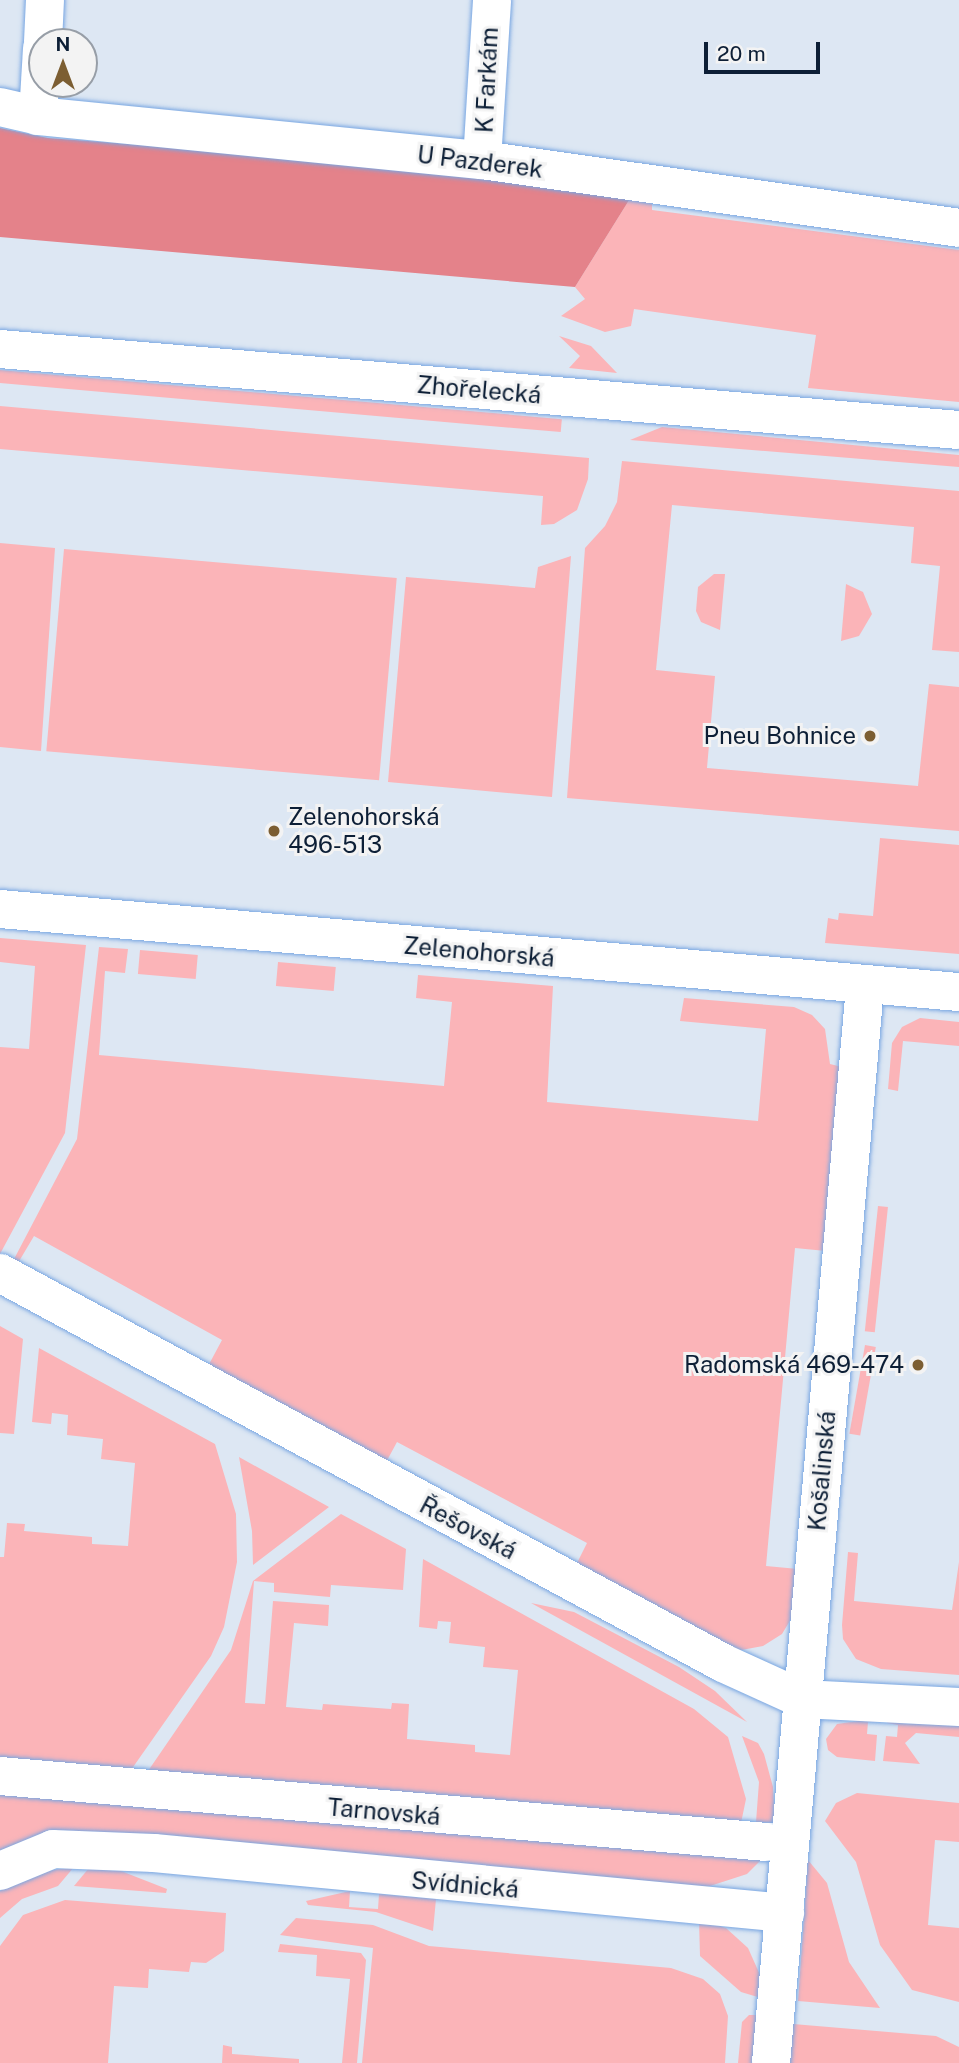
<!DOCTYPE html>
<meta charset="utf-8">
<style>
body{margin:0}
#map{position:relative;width:959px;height:2063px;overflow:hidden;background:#dde7f3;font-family:"Public Sans",sans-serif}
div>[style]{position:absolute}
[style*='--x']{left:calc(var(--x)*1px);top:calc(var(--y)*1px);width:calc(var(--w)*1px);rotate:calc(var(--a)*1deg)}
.green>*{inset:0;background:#fbb4b8;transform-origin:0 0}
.forest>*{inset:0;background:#e4828a}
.roads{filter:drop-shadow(0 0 2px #78a6e2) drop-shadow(0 0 2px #78a6e2)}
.minor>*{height:38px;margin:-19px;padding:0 19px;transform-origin:19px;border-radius:19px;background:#fff}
.dots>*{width:19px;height:19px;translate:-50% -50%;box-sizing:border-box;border:4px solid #f3f3f3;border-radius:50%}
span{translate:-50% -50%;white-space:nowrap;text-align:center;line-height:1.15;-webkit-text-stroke:6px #f3f3f3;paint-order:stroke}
.street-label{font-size:24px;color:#0d1f36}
.poi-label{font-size:24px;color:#0d1f36}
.right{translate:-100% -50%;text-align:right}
.left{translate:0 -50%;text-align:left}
.north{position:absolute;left:28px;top:28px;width:70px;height:70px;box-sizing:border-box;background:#f3f3f3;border:2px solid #979ea7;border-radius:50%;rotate:0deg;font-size:19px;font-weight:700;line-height:28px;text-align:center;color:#0d1f36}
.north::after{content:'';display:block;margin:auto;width:24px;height:32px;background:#7c5e32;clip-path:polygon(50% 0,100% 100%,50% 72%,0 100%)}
.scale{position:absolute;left:704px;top:42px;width:116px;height:32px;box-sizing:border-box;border:4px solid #0d1f36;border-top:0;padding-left:9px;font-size:21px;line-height:24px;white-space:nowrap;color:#0d1f36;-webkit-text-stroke:5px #f3f3f3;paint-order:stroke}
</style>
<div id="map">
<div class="green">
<i style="clip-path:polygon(631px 197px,652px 204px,652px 210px,959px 250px,959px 402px,808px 388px,816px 335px,634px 309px,631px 326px,605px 332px,561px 316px,585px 299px,575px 287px)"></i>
<i style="clip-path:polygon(559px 336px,591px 346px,617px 373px,569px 368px,580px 356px)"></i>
<i style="left:0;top:370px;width:564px;height:13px;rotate:5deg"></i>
<i style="clip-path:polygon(0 406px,589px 458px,588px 479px,577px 510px,554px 524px,541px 525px,543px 496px,0 449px)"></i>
<i style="clip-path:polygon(662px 427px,959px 455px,959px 467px,630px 440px)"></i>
<i style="clip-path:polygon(622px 461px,959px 491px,959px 652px,932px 650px,940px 566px,911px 563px,914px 527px,672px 505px,656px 670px,715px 676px,707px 768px,918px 786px,929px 684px,959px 687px,959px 831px,567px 798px,585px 548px,605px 526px,617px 502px)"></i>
<i style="clip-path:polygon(0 543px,55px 548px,41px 751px,0 747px)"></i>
<i style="left:64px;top:549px;width:334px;height:203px;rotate:5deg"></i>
<i style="clip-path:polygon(571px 556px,552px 797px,388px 782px,406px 577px,535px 588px,538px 567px)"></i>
<i style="clip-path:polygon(714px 574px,725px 574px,720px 630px,701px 622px,696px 611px,698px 587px)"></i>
<i style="clip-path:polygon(846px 584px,863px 592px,872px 614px,859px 636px,841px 641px)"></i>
<i style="clip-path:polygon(880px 838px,959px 845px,959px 954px,825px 943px,828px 918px,838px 920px,839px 913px,873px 916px)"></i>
<i style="clip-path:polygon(0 938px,86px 945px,65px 1133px,0 1254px,0 1047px,29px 1049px,35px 966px,0 962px)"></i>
<i style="clip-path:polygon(99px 947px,128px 949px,125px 973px,105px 971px,99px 1055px,444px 1086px,452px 1002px,416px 998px,418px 975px,553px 986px,547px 1102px,758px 1121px,766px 1029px,680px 1021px,684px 998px,794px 1007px,812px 1015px,825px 1029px,830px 1064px,842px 1067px,826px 1251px,795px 1248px,766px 1566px,798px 1569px,791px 1619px,782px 1634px,763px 1646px,736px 1651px,573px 1571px,587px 1543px,397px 1442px,384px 1466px,207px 1368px,222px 1340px,34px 1236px,18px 1263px,13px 1261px,77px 1139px)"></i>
<i style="left:140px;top:950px;width:58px;height:24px;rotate:5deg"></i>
<i style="left:278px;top:962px;width:58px;height:24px;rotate:5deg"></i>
<i style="clip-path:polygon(920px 1018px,959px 1022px,959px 1046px,903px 1041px,898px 1091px,888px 1089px,892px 1043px,902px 1027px)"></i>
<i style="left:878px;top:1206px;width:10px;height:126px;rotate:6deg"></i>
<i style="clip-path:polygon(0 1326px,23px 1339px,14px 1434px,0 1433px)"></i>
<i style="left:865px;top:1345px;width:11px;height:90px;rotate:10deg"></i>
<i style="clip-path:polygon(39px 1348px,215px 1444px,236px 1514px,237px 1562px,224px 1627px,211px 1656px,131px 1770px,0 1758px,0 1557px,4px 1557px,7px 1523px,25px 1524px,24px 1531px,92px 1537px,92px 1544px,128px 1546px,135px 1463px,101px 1459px,103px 1439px,67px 1435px,68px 1415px,52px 1413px,51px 1424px,32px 1422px)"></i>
<i style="clip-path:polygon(239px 1457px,329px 1507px,253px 1565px,252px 1531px)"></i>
<i style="clip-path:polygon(341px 1514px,406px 1549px,403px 1590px,331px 1585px,330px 1597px,274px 1592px,274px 1583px,254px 1581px,245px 1703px,265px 1704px,273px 1601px,329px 1605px,328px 1626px,294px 1623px,286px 1707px,322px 1710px,323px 1704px,391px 1709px,392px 1703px,409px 1704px,407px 1739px,475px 1745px,475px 1752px,510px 1755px,518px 1670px,483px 1667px,485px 1647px,449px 1643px,451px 1622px,438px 1621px,437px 1629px,419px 1627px,423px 1559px,694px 1709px,728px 1737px,746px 1799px,741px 1823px,148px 1771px,231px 1650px,253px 1581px)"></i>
<i style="clip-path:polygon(848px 1552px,858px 1553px,854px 1601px,952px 1610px,959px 1562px,959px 1675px,881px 1669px,856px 1659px,843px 1639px,842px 1625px)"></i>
<i style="clip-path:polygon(531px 1603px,574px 1612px,679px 1667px,715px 1691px,747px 1722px)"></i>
<i style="clip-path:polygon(879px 1718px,878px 1722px,868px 1722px,867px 1734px,877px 1735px,875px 1761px,837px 1757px,828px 1750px,826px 1739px,837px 1724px)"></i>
<i style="clip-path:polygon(887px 1719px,959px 1725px,959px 1737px,916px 1733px,905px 1743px,920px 1764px,883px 1761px,886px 1736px,897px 1737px,898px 1725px,887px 1723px)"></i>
<i style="clip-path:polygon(742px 1736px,758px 1743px,764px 1754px,773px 1787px,775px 1823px,756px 1822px,759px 1782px)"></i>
<i style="clip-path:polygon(0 1793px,763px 1858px,747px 1874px,707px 1887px,38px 1837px,0 1851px)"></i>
<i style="clip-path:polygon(857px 1793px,959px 1803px,959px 1842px,935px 1840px,928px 1925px,959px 1928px,959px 2002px,912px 1990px,880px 1945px,856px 1862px,825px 1821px,836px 1803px)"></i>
<i style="clip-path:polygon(808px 1860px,827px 1883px,849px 1962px,880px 2008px,798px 2001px)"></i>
<i style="clip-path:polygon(74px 1867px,58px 1886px,22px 1899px,0 1918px,0 1891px,32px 1873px)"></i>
<i style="clip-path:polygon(89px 1868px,121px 1871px,167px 1889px,166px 1893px,74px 1886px)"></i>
<i style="clip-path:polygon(350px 1891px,349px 1907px,378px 1909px,379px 1894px,436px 1899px,433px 1931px,376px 1912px,308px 1905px,306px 1901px)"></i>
<i style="clip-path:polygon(65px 1900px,226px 1913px,224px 1951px,206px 1963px,191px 1962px,189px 1972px,149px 1969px,148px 1988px,114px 1986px,108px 2063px,0 2063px,0 1946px,23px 1915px)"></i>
<i style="clip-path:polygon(296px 1918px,373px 1925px,429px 1946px,671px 1968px,703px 1979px,720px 1994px,728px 2016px,725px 2063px,362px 2063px,373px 1948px,280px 1935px)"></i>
<i style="clip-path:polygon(699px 1920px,726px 1928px,748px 1948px,761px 1977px,761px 1998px,741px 1992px,700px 1956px)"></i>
<i style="clip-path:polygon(280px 1944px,361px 1953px,366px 1960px,357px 2063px,342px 2063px,350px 1979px,316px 1976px,317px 1955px,278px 1952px)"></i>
<i style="clip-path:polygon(749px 2015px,760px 2015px,755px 2063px,738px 2063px,742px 2022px)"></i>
<i style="clip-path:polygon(793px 2024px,936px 2036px,959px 2047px,959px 2063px,790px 2063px)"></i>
<i style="clip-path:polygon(223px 2045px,232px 2047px,232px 2054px,299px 2059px,299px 2063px,222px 2063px)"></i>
</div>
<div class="forest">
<i style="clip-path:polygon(0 128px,48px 138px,411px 165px,631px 197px,575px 287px,0 237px)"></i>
</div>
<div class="roads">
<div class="minor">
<i style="--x:43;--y:42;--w:42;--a:-87.3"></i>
<i style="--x:0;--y:107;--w:39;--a:13"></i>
<i style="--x:38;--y:116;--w:446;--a:5.7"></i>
<i style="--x:482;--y:160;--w:482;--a:8.1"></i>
<i style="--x:38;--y:116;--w:67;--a:-86.6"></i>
<i style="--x:482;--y:160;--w:160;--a:-86.4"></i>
<i style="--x:0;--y:349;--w:962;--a:4.83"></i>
<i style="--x:0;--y:909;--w:963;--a:4.95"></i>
<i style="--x:0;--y:1273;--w:821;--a:28.34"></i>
<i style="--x:723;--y:1663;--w:87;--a:24.5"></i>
<i style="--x:802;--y:1699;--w:157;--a:2.9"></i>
<i style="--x:0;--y:1776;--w:770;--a:4.92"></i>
<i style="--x:0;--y:1871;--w:57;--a:-22.5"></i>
<i style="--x:53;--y:1849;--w:101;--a:2.3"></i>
<i style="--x:154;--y:1853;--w:634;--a:5.43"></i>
<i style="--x:771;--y:2063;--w:1081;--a:-85.01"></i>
</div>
</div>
<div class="dots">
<i style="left:870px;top:736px;background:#7c5e32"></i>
<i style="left:274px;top:831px;background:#7c5e32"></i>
<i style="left:918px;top:1365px;background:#7c5e32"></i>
</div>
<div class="street-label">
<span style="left:487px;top:80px;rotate:-87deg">K Farkám</span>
<span style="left:480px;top:162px;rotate:7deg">U Pazderek</span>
<span style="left:479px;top:390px;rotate:5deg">Zhořelecká</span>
<span style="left:479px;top:952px;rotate:5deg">Zelenohorská</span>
<span style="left:822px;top:1471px;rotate:-85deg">Košalinská</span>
<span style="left:468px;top:1528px;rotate:28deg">Řešovská</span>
<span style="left:384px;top:1812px;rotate:5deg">Tarnovská</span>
<span style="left:465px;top:1885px;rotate:5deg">Svídnická</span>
</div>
<div class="poi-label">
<span class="right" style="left:856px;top:736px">Pneu Bohnice</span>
<span class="left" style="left:288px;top:831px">Zelenohorská<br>496-513</span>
<span class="right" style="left:904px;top:1365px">Radomská 469-474</span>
</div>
<div class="north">N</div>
<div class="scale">20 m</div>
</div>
